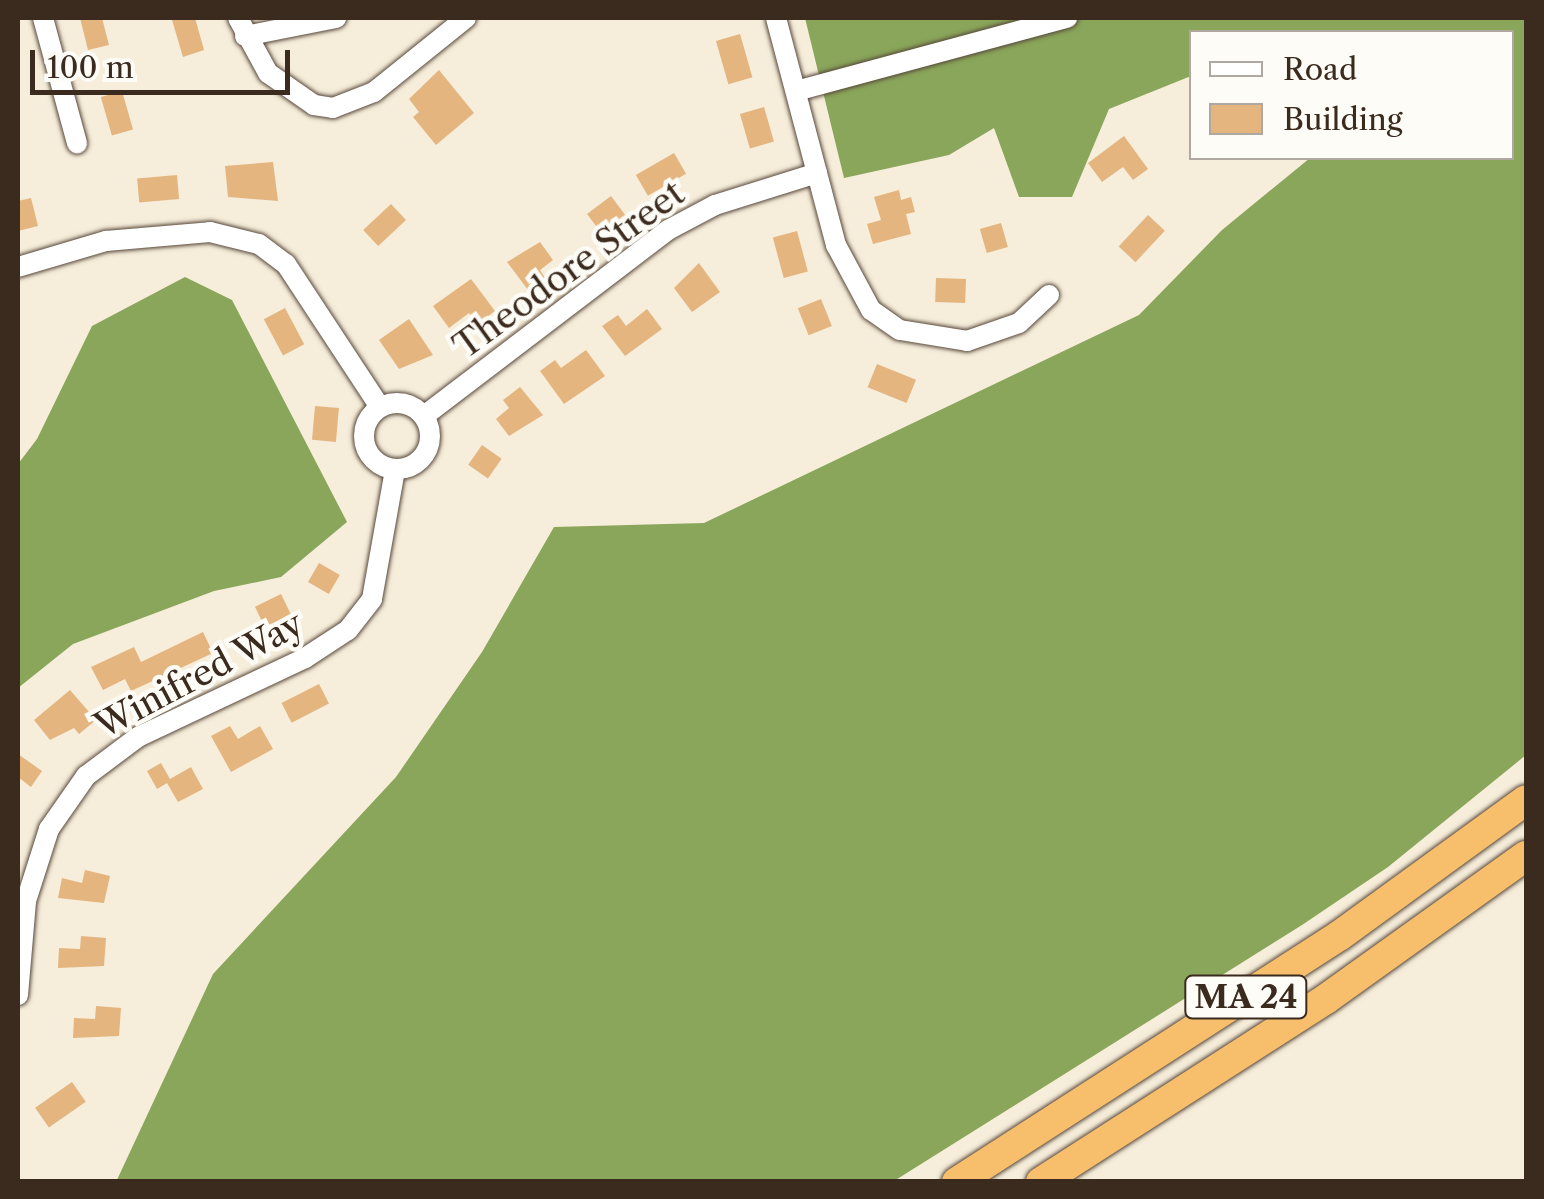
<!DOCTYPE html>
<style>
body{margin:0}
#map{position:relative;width:1544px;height:1199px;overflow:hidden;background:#f6edda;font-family:"Libre Caslon Text",serif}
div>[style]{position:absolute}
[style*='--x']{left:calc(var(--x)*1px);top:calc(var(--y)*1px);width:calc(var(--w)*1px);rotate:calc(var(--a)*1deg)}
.forest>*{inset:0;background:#8aa65a}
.building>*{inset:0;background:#e4b57f;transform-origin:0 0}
.roads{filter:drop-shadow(0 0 2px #57473a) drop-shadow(0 0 2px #57473a)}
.minor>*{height:20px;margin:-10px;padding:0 10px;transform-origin:10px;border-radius:10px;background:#fff}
.minor>.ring{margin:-10px;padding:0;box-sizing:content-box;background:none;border:20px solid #fff;border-radius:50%}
.highway>*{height:30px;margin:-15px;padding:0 15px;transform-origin:15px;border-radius:15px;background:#f7bf6c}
span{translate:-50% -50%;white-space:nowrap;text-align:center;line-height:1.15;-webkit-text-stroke:9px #fdfcf7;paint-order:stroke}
.shield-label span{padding:2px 8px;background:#fdfcf7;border:2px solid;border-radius:8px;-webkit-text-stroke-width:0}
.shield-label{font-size:32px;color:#3b2a1e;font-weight:700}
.street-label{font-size:35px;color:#3b2a1e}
.frame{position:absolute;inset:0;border:20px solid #3b2a1e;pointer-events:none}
.legend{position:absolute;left:1189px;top:30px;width:325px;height:130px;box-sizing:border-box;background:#fdfcf7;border:2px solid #afa8a0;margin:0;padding:12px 18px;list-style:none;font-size:30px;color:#3b2a1e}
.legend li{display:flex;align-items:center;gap:20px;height:50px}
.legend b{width:50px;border:2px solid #afa8a0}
.scale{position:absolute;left:30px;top:50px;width:260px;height:45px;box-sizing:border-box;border:5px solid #3b2a1e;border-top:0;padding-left:12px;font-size:30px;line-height:35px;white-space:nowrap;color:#3b2a1e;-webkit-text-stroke:8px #fdfcf7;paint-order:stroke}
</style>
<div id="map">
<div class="forest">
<i style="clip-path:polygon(805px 18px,1526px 18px,1526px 755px,1388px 867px,1302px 925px,894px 1181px,116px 1182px,213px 974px,396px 777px,482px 652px,554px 527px,704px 523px,1139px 315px,1222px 230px,1310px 158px,1512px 158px,1512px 32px,1192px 32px,1191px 76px,1109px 109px,1072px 197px,1019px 197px,994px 128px,949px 155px,844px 178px)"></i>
<i style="clip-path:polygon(185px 277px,232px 300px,347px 522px,281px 577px,214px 591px,73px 644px,18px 688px,18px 464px,37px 439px,92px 326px)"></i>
</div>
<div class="building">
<i style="clip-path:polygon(80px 18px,102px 18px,109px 45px,88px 50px)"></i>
<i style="clip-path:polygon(195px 18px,204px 50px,183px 57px,172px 20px)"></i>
<i style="left:740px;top:34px;width:45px;height:25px;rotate:74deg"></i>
<i style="clip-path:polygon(439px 70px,474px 113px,436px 145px,413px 117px,419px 112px,409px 99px)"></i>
<i style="left:122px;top:91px;width:40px;height:22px;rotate:74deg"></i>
<i style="left:764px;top:107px;width:36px;height:25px;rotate:74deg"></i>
<i style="clip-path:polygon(1124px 136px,1148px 169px,1133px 180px,1123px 167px,1102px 182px,1088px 163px)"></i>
<i style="left:674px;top:153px;width:24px;height:44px;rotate:60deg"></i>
<i style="clip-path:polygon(273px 162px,278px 201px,228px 197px,225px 166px)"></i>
<i style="left:177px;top:175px;width:24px;height:40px;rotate:85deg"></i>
<i style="clip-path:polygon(899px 190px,901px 200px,911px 197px,915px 212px,906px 214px,911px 234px,873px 244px,867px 224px,881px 220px,874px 197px)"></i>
<i style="left:611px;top:196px;width:25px;height:30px;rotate:53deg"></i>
<i style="clip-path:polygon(31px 198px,38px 226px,18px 231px,18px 201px)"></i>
<i style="left:391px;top:204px;width:22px;height:38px;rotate:47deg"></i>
<i style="left:1148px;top:215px;width:23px;height:43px;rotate:43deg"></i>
<i style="left:1001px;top:223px;width:25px;height:22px;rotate:74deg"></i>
<i style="left:797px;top:231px;width:42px;height:25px;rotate:75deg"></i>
<i style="clip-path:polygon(540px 242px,553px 260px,540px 270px,545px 278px,528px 290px,507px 262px)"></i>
<i style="clip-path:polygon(699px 263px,720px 292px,692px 312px,674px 288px)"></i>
<i style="left:936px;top:278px;width:30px;height:24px;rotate:2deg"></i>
<i style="clip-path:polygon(471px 279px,495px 311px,478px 324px,469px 313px,449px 328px,433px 306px)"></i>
<i style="left:821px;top:299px;width:29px;height:25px;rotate:68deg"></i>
<i style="left:285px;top:308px;width:41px;height:24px;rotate:62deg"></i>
<i style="clip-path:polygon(647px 309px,662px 329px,625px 356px,602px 326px,618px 315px,626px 326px)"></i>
<i style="clip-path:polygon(409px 319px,433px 355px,399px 369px,379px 340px)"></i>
<i style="clip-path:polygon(586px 350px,605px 376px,564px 404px,540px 371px,555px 360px,561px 368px)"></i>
<i style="left:877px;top:364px;width:42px;height:25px;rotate:22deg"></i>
<i style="clip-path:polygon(520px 387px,543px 415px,509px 436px,496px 419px,509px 408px,503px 400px)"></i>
<i style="left:315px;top:406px;width:24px;height:34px;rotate:5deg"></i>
<i style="left:482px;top:445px;width:24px;height:24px;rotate:35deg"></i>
<i style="left:319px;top:563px;width:24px;height:22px;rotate:30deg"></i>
<i style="left:281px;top:594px;width:25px;height:29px;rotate:64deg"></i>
<i style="clip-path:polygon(203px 632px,213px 653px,131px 691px,125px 679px,103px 690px,91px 667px,134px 647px,141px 662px)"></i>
<i style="left:319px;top:684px;width:22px;height:42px;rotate:63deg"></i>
<i style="clip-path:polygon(70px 690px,96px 720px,79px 734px,74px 728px,50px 740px,34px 720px)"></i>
<i style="clip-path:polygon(230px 726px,238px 739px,260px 726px,273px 749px,231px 772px,211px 736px)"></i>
<i style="clip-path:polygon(18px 754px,42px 771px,31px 787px,18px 777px)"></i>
<i style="clip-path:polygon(161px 763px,170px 779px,191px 767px,203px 789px,178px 802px,167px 783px,157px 789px,147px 771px)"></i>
<i style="clip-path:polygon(85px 870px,110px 876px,104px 903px,58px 898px,62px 878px,82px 883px)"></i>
<i style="clip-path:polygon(81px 936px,106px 938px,104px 966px,58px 968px,59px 948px,80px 949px)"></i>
<i style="clip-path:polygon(96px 1006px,121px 1008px,119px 1036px,73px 1038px,74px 1018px,95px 1019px)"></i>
<i style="left:72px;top:1082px;width:24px;height:45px;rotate:55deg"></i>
</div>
<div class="roads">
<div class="minor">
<i style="--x:43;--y:18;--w:130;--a:74.8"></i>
<i style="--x:238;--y:18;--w:63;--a:61.4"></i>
<i style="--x:268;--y:73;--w:56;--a:34.8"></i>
<i style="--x:314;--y:105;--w:19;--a:9"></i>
<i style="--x:333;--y:108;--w:44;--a:-21.3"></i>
<i style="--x:374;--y:92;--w:118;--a:-38.8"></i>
<i style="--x:776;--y:18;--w:235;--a:75.2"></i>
<i style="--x:836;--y:245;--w:74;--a:61.7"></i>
<i style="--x:871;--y:310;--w:35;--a:35"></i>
<i style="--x:900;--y:330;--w:68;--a:9.3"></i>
<i style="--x:967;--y:341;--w:55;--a:-19.1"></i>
<i style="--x:1019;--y:323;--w:41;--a:-43"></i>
<i style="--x:245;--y:36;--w:93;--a:-11.2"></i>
<i style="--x:796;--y:91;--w:281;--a:-15.1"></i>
<i style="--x:18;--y:267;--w:92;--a:-16.5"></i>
<i style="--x:106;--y:241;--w:104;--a:-4.9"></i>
<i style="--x:210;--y:232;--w:50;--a:13.8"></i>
<i style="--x:259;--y:244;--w:34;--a:37"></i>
<i style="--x:286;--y:264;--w:171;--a:56.7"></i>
<i class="ring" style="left:364px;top:403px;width:46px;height:46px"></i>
<i style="--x:424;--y:416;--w:307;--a:-37.3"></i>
<i style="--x:668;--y:230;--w:53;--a:-28"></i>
<i style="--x:715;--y:205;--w:107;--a:-17.4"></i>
<i style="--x:18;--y:995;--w:94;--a:-85.1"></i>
<i style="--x:26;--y:901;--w:76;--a:-72.3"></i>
<i style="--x:49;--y:829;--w:65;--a:-55.1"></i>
<i style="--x:86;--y:776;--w:65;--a:-36.9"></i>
<i style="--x:138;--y:737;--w:185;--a:-25.3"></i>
<i style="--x:305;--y:658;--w:51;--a:-33.1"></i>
<i style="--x:348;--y:630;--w:39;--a:-52"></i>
<i style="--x:372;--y:599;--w:131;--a:-79.9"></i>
</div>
<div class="highway">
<i style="--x:957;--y:1182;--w:454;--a:-32.8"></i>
<i style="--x:1339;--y:936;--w:231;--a:-36"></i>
<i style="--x:1041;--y:1182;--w:339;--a:-32.7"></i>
<i style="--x:1326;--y:999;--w:246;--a:-35.6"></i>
</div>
</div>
<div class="shield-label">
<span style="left:1246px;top:997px">MA 24</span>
</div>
<div class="street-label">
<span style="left:569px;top:270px;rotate:-36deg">Theodore Street</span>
<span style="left:199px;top:675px;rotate:-28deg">Winifred Way</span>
</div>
<div class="frame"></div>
<ul class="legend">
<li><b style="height:12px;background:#fff"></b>Road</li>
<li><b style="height:28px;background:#e4b57f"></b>Building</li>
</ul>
<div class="scale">100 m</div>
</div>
